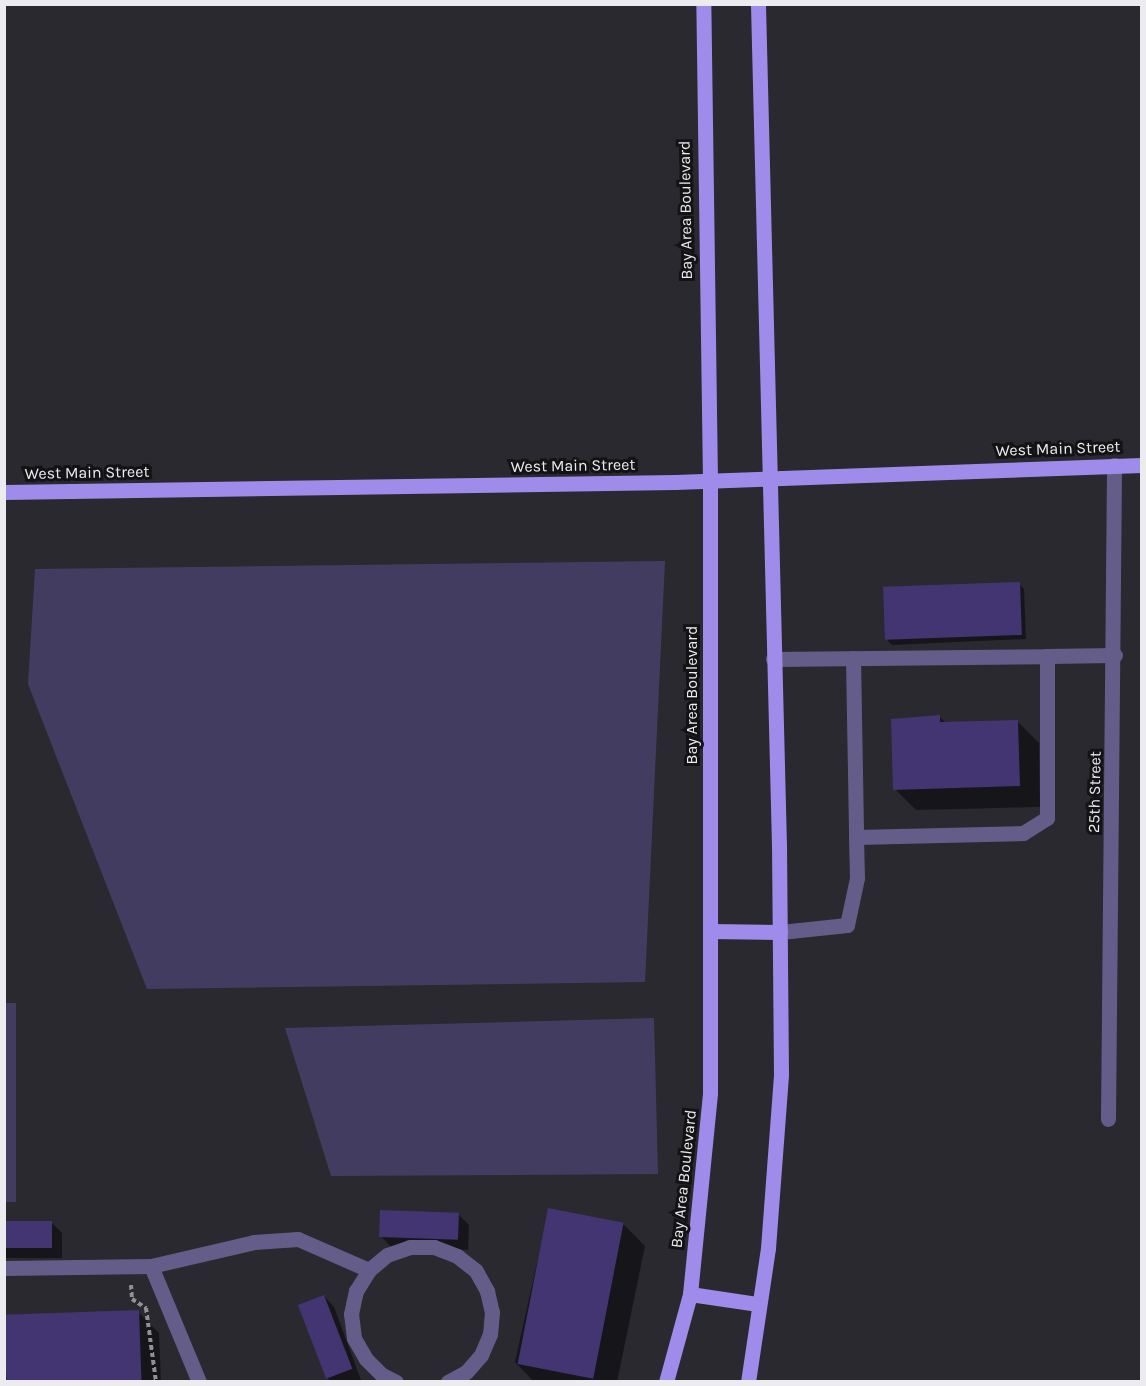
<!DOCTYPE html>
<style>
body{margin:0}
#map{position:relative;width:1146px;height:1386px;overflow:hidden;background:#2a292f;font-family:Karla,sans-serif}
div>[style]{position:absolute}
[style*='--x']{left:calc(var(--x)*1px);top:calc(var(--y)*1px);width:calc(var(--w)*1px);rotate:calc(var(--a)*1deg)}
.green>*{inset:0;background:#433c61;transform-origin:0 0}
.shadow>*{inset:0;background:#0007}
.building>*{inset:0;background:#433571;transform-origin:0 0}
.path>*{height:4px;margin-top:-2px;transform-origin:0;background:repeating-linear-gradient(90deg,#919095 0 4.5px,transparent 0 7.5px)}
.minor>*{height:15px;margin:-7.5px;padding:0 7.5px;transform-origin:7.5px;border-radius:7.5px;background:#645d8a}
.major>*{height:15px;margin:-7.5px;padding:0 7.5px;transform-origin:7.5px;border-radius:7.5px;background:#9f8cea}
span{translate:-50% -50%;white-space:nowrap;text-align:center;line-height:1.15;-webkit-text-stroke:6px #131215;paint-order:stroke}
.street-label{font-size:16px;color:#ecebef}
.frame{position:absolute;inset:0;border:6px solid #ecebef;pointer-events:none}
</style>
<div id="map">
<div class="green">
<i style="clip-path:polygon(665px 561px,645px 982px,147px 989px,28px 684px,35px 569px)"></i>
<i style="left:4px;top:1003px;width:12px;height:199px"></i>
<i style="clip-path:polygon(654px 1018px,658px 1174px,331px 1176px,285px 1028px)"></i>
</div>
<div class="shadow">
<i style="clip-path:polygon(1019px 584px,1024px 589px,1026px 639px,892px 645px,887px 640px)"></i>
<i style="clip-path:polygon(940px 717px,946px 723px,1018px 722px,1039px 743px,1040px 807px,916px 810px,895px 789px)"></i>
<i style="clip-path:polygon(549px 1209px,624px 1225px,645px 1246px,617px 1382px,534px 1382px,515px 1362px)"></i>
<i style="clip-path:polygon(459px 1215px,469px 1225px,468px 1250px,391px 1247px,381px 1236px)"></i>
<i style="clip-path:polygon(51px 1222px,62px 1233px,62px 1258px,4px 1258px,4px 1223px)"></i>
<i style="clip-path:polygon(324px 1296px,334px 1307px,361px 1380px,331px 1382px,327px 1378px)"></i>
<i style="clip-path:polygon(138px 1312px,159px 1333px,161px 1382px,4px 1382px,4px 1316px)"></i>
</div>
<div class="building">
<i style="left:1020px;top:582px;width:53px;height:137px;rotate:88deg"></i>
<i style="clip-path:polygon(940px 715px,940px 722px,1018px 720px,1020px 786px,893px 790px,891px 719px)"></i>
<i style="left:548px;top:1208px;width:77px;height:159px;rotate:11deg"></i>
<i style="left:380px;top:1210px;width:79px;height:27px;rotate:2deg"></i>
<i style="left:52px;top:1221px;width:27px;height:48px;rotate:90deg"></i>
<i style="left:324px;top:1295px;width:79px;height:28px;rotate:69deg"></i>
<i style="left:139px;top:1310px;width:72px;height:135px;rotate:88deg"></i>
</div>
<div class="path">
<i style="--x:131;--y:1285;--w:14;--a:86"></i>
<i style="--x:132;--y:1299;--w:17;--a:33"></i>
<i style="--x:146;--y:1308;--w:75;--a:82.3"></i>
</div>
<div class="minor">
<i style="--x:1047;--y:656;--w:68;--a:-0.8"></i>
<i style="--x:853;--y:658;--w:179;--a:89"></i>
<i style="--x:773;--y:659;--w:274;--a:-0.6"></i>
<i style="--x:1047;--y:656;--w:162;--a:90"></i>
<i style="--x:1047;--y:818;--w:28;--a:148"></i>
<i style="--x:1023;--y:833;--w:167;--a:178.6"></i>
<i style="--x:856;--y:837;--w:41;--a:88.6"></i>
<i style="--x:857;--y:878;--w:48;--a:102"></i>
<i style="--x:847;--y:925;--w:67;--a:174"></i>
<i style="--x:1108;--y:1119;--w:654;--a:-89.47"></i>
<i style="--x:151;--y:1266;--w:126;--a:67.5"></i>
<i style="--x:4;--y:1268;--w:147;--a:-0.8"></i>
<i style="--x:151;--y:1266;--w:106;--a:-13.1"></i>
<i style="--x:254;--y:1242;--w:44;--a:-3.9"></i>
<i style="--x:298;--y:1239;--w:77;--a:23.6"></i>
<i style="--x:396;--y:1382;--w:16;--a:-153"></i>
<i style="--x:382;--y:1375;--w:23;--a:-135"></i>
<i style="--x:366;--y:1359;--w:24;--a:-120"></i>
<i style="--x:354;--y:1338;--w:24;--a:-97"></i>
<i style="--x:351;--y:1314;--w:24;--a:-78"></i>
<i style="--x:356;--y:1291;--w:25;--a:-58"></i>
<i style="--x:369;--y:1270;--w:23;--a:-40"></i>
<i style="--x:387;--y:1255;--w:24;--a:-19"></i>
<i style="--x:410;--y:1247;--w:24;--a:0"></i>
<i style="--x:434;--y:1247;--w:25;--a:21"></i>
<i style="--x:457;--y:1256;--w:24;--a:38"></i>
<i style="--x:476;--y:1271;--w:23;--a:61"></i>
<i style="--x:487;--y:1291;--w:22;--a:77"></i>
<i style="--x:492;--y:1312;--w:22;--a:95"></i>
<i style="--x:490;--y:1334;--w:23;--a:113"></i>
<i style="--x:481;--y:1355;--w:23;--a:131"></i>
<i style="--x:466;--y:1372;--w:21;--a:151"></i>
</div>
<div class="major">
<i style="--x:4;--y:492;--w:671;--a:-0.85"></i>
<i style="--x:675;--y:482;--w:467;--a:-2.1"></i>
<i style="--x:710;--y:931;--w:70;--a:0.8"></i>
<i style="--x:690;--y:1294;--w:69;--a:8.4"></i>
<i style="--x:666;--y:1382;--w:91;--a:-74.7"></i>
<i style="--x:690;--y:1294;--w:202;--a:-84.3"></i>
<i style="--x:710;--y:1093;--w:612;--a:-90"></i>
<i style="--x:710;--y:481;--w:477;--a:-90.8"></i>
<i style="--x:748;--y:1382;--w:135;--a:-81.5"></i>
<i style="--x:768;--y:1248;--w:174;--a:-85.7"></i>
<i style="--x:781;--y:1074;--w:228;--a:-90.5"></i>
<i style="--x:779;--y:846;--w:842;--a:-91.43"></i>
</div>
<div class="street-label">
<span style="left:686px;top:210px;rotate:-91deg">Bay Area Boulevard</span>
<span style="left:1058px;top:449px;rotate:-2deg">West Main Street</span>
<span style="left:573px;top:466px;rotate:-1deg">West Main Street</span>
<span style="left:87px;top:473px;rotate:-1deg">West Main Street</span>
<span style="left:692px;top:695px;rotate:-90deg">Bay Area Boulevard</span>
<span style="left:1095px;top:792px;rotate:-89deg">25th Street</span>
<span style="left:684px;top:1179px;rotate:-84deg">Bay Area Boulevard</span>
</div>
<div class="frame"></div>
</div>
